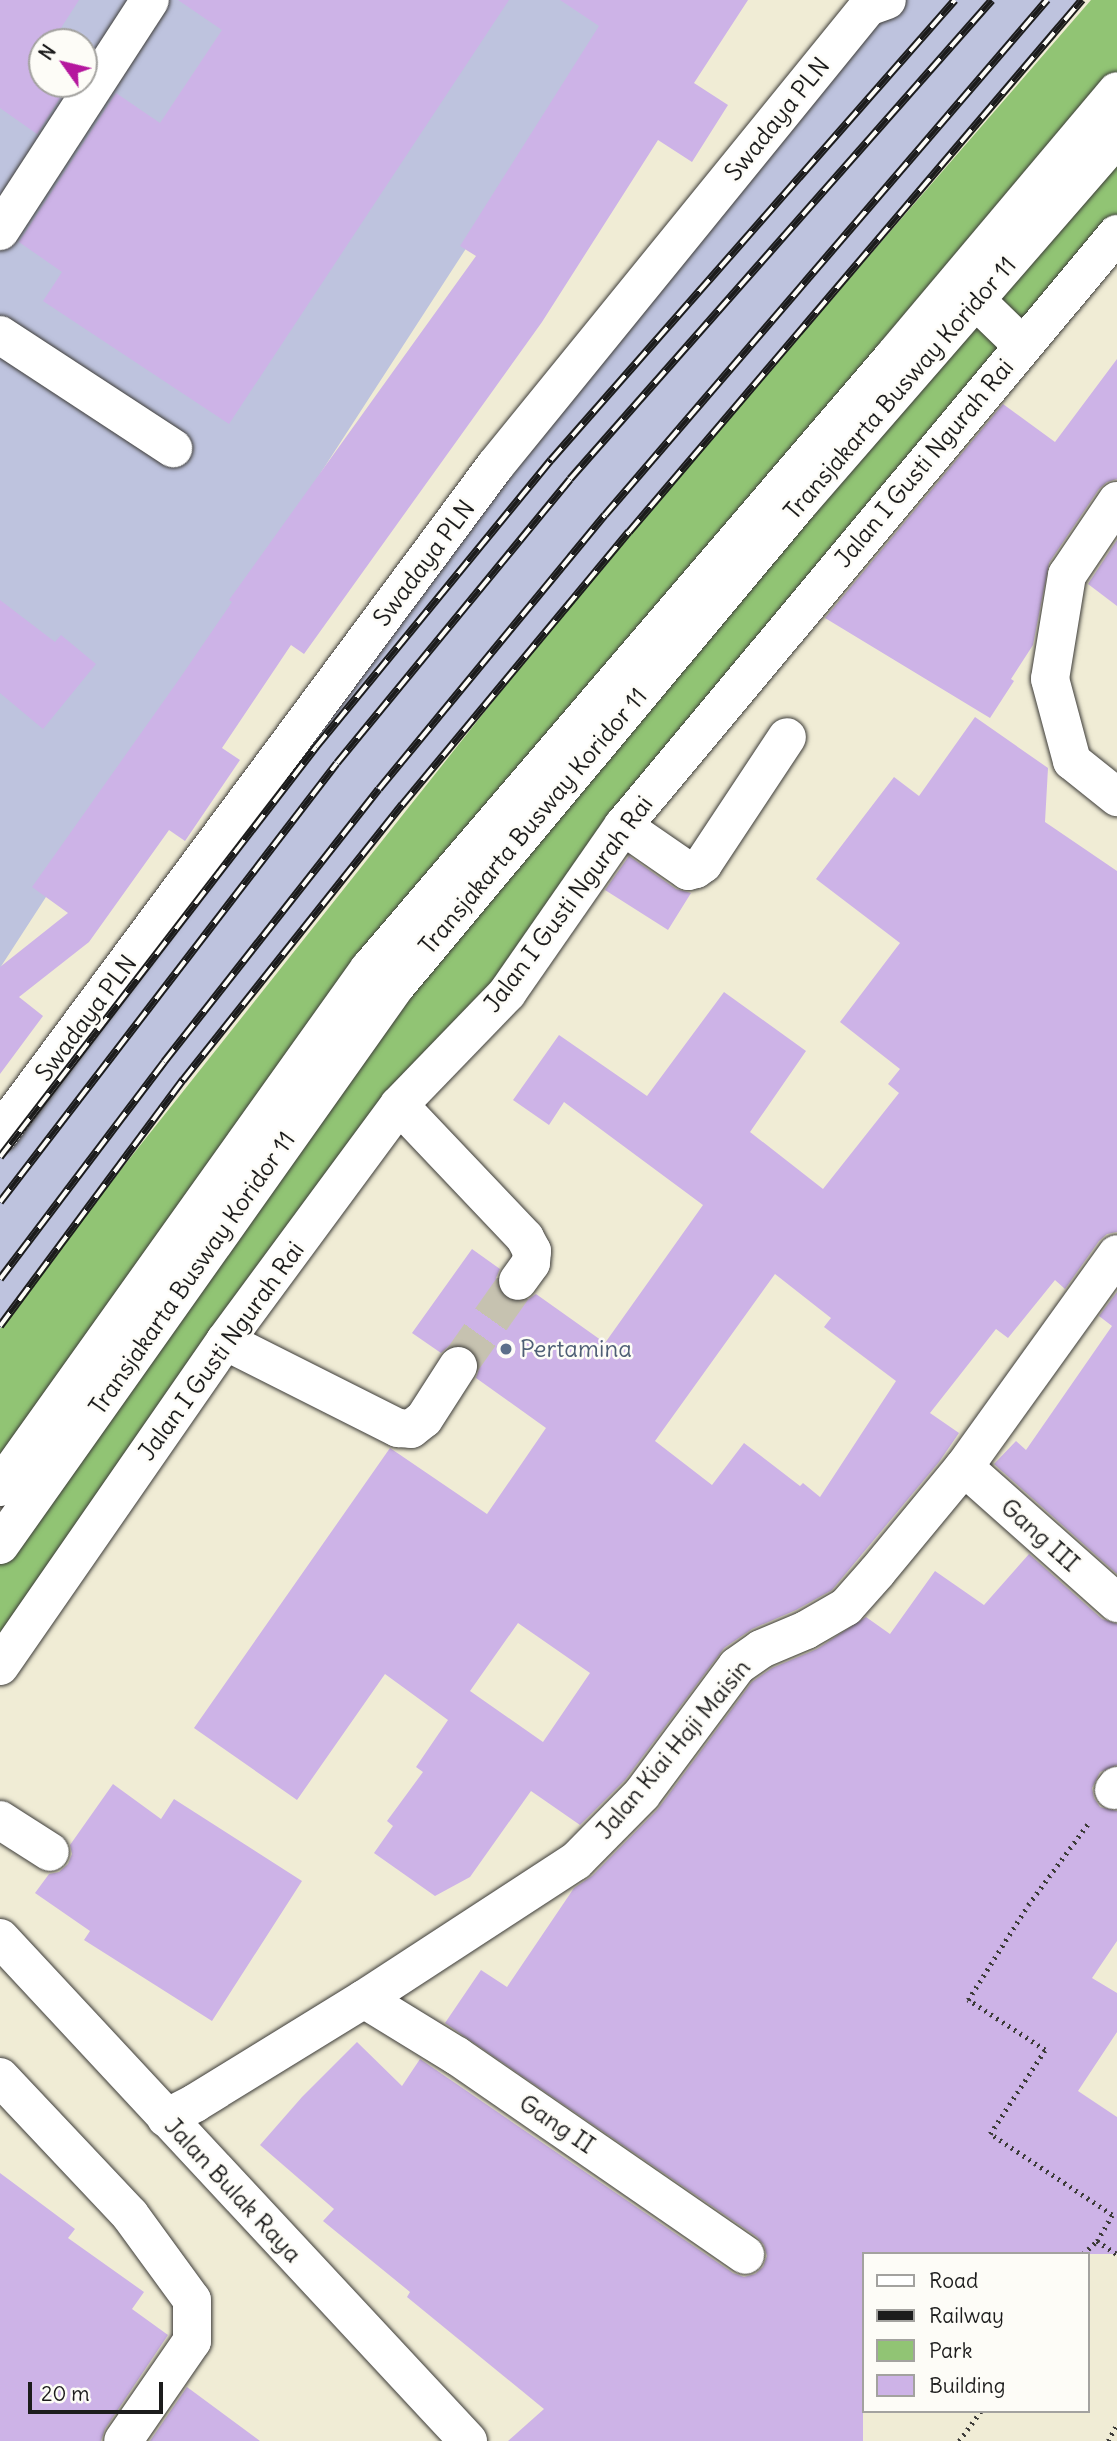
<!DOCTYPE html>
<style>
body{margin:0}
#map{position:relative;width:1117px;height:2441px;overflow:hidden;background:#f0ecd5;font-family:Delius,sans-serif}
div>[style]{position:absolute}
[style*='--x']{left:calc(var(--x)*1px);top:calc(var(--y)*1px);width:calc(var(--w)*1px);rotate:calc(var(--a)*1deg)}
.industrial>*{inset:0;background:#bec3de}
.green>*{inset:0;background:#91c474}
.building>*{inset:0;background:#cdb3e7}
.minor-tunnel>*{height:38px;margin-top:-19px;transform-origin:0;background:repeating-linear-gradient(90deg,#c6c2b0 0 38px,transparent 0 57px)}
.path>*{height:4.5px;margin-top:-2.25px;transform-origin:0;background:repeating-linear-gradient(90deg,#3c3b38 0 2px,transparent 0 7px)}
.roads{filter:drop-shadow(0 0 2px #3c3b38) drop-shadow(0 0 2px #3c3b38)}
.minor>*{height:38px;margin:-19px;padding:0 19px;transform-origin:19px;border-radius:19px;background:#fff}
.major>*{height:38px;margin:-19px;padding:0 19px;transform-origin:19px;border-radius:19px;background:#fff}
.rail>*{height:8px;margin-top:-4px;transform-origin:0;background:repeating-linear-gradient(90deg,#fdfcf7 0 16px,#1c1c1c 0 32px);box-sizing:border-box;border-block:2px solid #1c1c1c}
.dots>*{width:19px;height:19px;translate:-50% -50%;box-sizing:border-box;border:4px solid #fdfcf7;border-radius:50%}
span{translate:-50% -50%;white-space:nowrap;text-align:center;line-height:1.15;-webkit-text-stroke:5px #fdfcf7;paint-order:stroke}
.street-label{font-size:24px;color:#1c1c1c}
.service-label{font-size:24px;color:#4e5e75}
.left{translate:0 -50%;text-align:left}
.legend{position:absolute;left:862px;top:2252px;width:228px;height:161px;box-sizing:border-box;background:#fdfcf7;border:2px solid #a3a29f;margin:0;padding:9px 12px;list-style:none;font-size:21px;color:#1c1c1c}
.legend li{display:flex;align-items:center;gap:14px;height:35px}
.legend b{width:35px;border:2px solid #a3a29f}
.north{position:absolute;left:28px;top:28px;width:70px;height:70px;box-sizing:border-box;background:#fdfcf7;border:2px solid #a3a29f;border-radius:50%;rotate:304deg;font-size:19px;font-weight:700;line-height:28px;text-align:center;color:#1c1c1c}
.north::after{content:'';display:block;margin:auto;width:24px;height:32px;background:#b5179e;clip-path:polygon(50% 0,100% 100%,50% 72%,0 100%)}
.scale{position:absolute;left:28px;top:2382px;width:135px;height:32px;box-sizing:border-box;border:4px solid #1c1c1c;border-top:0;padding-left:9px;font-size:21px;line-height:24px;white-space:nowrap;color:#1c1c1c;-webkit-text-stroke:5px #fdfcf7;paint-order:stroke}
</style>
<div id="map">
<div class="industrial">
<i style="clip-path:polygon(evenodd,0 0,627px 0,0 968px,0 0,42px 42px,84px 42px,84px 84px,42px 84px,42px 42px)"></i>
<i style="clip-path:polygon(887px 0,1082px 0,606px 559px,280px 958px,0 1329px,0 1134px,495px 466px)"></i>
</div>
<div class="green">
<i style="clip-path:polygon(1091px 0,1117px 0,1117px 91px,0 1487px,0 1329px,61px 1245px,606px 559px)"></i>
<i style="clip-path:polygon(1117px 136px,1117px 234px,623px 826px,0 1666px,0 1545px,395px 987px)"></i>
</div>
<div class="building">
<i style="clip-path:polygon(0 0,79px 0,52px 42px,42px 42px,42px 84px,69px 84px,37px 134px,0 108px)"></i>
<i style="clip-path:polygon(178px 0,509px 0,229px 424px,43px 301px,62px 272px,19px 242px,116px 93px,160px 123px,222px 30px)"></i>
<i style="clip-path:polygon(560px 0,748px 0,694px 83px,728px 105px,692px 162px,658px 140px,542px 322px,304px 654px,291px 645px,222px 748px,240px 760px,185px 841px,169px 830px,89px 942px,19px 997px,43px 1016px,0 1074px,0 967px,68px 913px,32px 887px,180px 678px,232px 602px,229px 600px,476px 256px,460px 246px,599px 26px)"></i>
<i style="clip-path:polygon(1117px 359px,1117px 479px,1107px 482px,1099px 489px,1049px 563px,1033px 645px,1011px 679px,1014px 681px,990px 718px,825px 618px,1003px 404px,1055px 442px)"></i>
<i style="clip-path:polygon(1117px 540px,1117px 606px,1088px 584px)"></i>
<i style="clip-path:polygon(0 600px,55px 642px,61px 635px,96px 664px,43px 729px,0 693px)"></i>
<i style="clip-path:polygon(evenodd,975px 717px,1048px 768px,1045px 822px,1117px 871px,1117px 1232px,1107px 1234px,1099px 1241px,1065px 1289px,1055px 1280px,1008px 1338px,996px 1329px,930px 1413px,959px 1433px,939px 1462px,832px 1590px,796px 1610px,752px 1629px,724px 1648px,625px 1780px,580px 1825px,531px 1791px,470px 1877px,435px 1896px,374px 1853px,393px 1826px,387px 1821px,423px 1772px,416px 1767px,448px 1720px,385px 1674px,297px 1800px,194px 1728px,390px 1448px,487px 1514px,546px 1428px,476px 1378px,480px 1366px,477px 1355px,470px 1348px,458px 1344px,449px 1346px,441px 1353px,412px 1333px,472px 1249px,500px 1269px,496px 1278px,498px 1289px,506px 1299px,516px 1303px,526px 1301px,536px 1294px,605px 1343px,703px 1205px,564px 1102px,549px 1125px,513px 1100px,559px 1035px,647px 1096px,724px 992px,806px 1051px,750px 1132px,823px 1189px,899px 1093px,888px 1084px,900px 1069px,840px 1022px,900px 943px,816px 879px,894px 777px,919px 796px,975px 717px,775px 1274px,831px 1318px,824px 1327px,896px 1381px,820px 1497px,803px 1483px,800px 1486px,744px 1443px,712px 1485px,655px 1441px,775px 1274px,975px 717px,518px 1623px,590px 1673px,543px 1742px,470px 1691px,518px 1623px)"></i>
<i style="clip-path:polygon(629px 856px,676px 889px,691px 893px,668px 930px,605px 890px)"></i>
<i style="clip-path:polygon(1117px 1292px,1117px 1574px,994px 1464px,1016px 1441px,1026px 1450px,1112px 1326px,1099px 1316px)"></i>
<i style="clip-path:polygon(1029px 1554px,1102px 1619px,1117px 1624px,1117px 1765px,1100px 1772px,1092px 1788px,1094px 1798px,1100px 1807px,1117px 1811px,1117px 1941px,1092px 1978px,1117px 1993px,1117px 2032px,1078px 2091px,1117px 2117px,1117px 2254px,863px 2254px,863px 2441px,508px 2441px,544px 2409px,407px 2297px,410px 2292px,323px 2221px,334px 2209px,260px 2145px,302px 2097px,357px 2042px,402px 2086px,420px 2059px,733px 2273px,744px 2277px,755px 2274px,763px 2267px,767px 2256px,764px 2245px,757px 2237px,445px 2023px,481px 1970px,507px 1987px,574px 1888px,592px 1876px,658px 1809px,752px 1682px,772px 1668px,817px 1649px,866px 1617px,890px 1634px,935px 1571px,984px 1605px)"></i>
<i style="clip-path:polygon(113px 1784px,161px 1819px,174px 1799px,302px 1881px,212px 2021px,84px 1940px,90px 1931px,35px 1893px,49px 1874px,59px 1872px,68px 1864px,72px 1854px,70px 1845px)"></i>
<i style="clip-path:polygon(0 2173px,75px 2229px,68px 2238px,144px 2292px,132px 2309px,168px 2335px,105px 2429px,101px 2441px,0 2441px)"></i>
<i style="clip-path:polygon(187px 2387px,260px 2441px,150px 2441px)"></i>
</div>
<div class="minor-tunnel">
<i style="--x:458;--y:1366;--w:104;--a:-54.8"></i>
</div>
<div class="path">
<i style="--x:1097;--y:2241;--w:24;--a:33"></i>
<i style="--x:1083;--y:2254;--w:19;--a:-43"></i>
<i style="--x:1097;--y:2241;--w:30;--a:-60"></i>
<i style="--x:1112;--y:2215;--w:146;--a:-146.4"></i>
<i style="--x:990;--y:2134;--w:100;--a:-56.8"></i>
<i style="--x:1045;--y:2050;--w:92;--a:-147"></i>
<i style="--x:968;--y:2000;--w:112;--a:-57.7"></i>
<i style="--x:1028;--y:1905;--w:104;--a:-53.6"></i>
<i style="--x:959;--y:2441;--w:37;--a:-54"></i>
<i style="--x:1108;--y:2441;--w:19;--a:-62"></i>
</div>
<div class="roads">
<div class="minor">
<i style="--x:0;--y:231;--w:275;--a:-57"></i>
<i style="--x:0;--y:335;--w:207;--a:33.2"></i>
<i style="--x:1117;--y:501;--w:89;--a:124"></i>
<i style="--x:1067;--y:575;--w:105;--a:99.3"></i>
<i style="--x:1050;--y:679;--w:85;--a:75"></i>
<i style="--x:1072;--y:761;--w:58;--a:38.7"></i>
<i style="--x:623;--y:826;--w:79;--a:34.7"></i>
<i style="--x:688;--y:871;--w:8;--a:-14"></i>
<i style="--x:696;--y:869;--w:9;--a:-36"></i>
<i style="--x:703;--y:864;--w:152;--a:-56.5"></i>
<i style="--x:399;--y:1105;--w:183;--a:46.5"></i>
<i style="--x:525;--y:1238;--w:15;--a:62"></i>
<i style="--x:532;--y:1251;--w:12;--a:95"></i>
<i style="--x:531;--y:1263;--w:22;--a:126"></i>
<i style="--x:0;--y:1133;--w:831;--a:-53.42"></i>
<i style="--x:495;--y:466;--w:591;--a:-50.9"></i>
<i style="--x:868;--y:7;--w:20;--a:-20"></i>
<i style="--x:225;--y:1341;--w:194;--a:26.7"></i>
<i style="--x:398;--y:1428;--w:13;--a:4"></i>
<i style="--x:411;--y:1429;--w:16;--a:-38"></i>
<i style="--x:424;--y:1419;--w:63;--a:-57.3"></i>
<i style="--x:964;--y:1467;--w:205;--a:41.6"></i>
<i style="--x:0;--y:1545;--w:684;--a:-54.71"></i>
<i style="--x:395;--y:987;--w:632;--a:-50.14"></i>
<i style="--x:800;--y:502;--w:483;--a:-49"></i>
<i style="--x:1114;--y:1790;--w:5;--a:-53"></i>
<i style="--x:0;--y:1820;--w:59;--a:32.6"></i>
<i style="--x:0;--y:1938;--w:687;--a:47.06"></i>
<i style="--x:364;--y:1999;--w:109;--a:31.5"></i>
<i style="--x:457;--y:2056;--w:350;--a:34.6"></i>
<i style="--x:0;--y:2077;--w:190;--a:46.7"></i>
<i style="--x:130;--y:2215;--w:105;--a:53.9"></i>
<i style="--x:192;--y:2300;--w:41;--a:90"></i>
<i style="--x:192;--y:2341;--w:121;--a:124.6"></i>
<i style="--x:166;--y:2118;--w:33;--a:-27"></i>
<i style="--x:195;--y:2103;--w:198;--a:-31.6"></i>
<i style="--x:364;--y:1999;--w:253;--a:-33.1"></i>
<i style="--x:576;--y:1861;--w:94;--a:-45.4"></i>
<i style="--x:642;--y:1794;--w:159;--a:-53.4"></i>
<i style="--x:737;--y:1666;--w:29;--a:-35"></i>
<i style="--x:761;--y:1649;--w:49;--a:-22.9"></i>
<i style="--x:806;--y:1630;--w:46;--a:-29.9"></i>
<i style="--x:846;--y:1607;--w:47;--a:-48.5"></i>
<i style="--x:877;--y:1572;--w:136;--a:-50.4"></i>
<i style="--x:964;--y:1467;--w:262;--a:-54.3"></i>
</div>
<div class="major">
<i style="--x:957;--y:282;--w:91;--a:44.1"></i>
<i style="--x:0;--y:1487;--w:636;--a:-54.54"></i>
<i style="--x:369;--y:969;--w:807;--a:-49.42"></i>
<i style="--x:894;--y:356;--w:346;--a:-49.9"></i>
<i style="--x:0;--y:1666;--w:395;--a:-55.3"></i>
<i style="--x:225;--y:1341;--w:293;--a:-53.6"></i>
<i style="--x:399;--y:1105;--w:156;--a:-46"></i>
<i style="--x:507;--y:993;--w:203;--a:-55.2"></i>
<i style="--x:623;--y:826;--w:771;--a:-50.16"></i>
</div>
</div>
<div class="rail">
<i style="--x:0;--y:1157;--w:518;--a:-52.38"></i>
<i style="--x:316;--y:747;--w:371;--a:-50.7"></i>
<i style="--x:551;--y:460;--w:612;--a:-48.71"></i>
<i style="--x:0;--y:1202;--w:553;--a:-52.49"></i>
<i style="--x:337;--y:763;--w:367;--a:-50.6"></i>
<i style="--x:570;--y:479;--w:638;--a:-48.62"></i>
<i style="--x:0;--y:1279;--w:272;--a:-52.9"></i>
<i style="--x:164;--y:1062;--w:347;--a:-51.8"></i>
<i style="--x:379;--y:789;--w:355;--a:-50.5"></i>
<i style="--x:605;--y:515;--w:679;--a:-49.36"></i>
<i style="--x:0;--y:1326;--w:307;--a:-53.4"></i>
<i style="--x:183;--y:1080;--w:352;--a:-51.5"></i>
<i style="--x:402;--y:805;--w:355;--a:-50.3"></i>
<i style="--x:629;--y:532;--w:699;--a:-49.59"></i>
</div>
<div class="dots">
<i style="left:506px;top:1349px;background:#5c6f8a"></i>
</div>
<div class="street-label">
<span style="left:777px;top:119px;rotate:-51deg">Swadaya PLN</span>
<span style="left:900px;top:388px;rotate:-49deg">Transjakarta Busway Koridor 11</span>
<span style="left:924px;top:463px;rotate:-50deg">Jalan I Gusti Ngurah Rai</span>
<span style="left:424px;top:563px;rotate:-53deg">Swadaya PLN</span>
<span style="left:533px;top:821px;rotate:-50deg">Transjakarta Busway Koridor 11</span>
<span style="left:568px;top:904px;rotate:-53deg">Jalan I Gusti Ngurah Rai</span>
<span style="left:86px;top:1018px;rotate:-53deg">Swadaya PLN</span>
<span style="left:192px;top:1273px;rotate:-55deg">Transjakarta Busway Koridor 11</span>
<span style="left:221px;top:1351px;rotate:-54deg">Jalan I Gusti Ngurah Rai</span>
<span style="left:1040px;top:1535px;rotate:42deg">Gang III</span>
<span style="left:673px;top:1749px;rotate:-50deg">Jalan Kiai Haji Maisin</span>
<span style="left:557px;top:2124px;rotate:34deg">Gang II</span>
<span style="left:233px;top:2190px;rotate:47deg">Jalan Bulak Raya</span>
</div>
<div class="service-label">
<span class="left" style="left:520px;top:1349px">Pertamina</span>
</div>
<ul class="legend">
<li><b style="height:9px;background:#fff"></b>Road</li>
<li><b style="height:9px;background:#1c1c1c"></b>Railway</li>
<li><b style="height:19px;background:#91c474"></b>Park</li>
<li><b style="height:19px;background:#cdb3e7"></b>Building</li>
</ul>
<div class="north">N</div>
<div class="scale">20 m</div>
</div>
